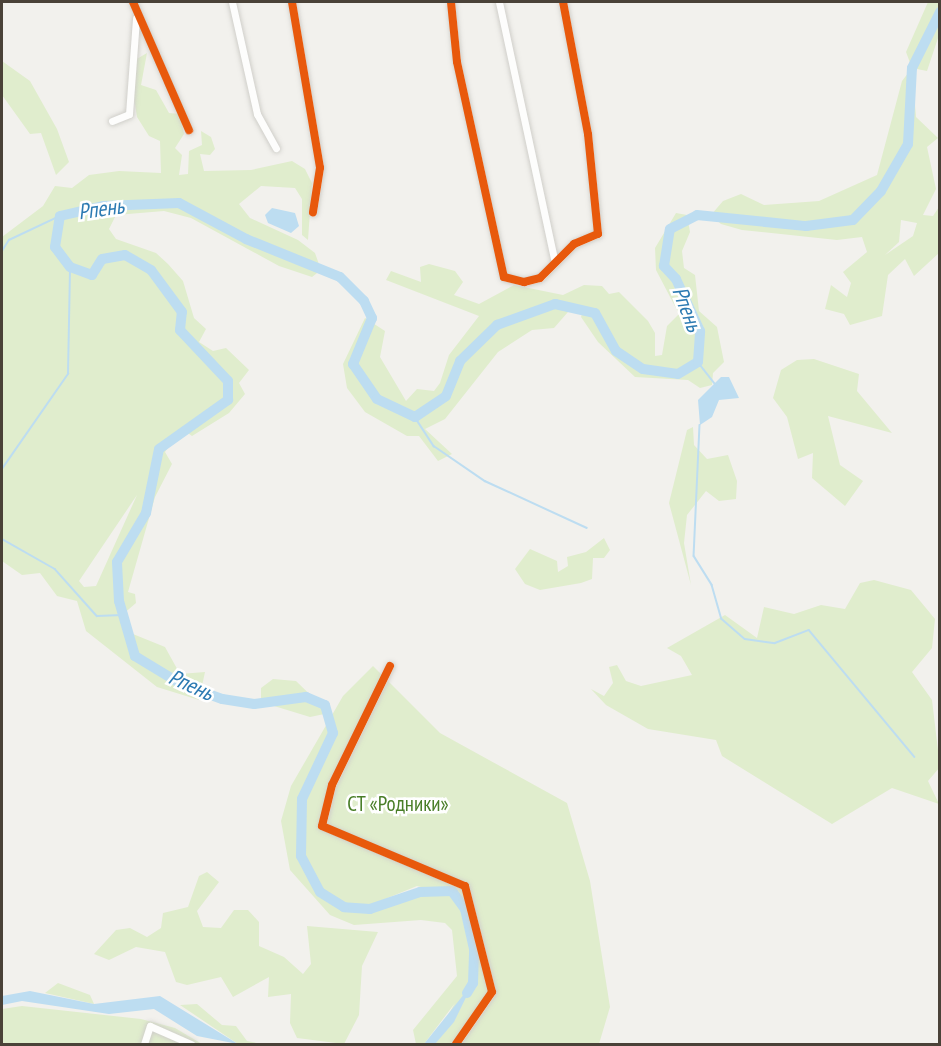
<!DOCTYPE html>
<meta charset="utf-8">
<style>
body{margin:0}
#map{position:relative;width:941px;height:1046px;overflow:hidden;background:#f2f1ed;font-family:"PT Sans Narrow",sans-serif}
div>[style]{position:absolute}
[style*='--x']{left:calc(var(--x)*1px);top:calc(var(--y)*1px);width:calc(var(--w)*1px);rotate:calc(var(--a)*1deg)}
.green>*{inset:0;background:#e0edcd}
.water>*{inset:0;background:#bdddf1}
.stream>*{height:1.5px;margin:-0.75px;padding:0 0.75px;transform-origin:0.75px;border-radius:0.75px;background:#bdddf1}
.river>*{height:10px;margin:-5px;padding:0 5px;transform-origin:5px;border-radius:5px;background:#bdddf1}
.roads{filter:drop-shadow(0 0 2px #d0cfca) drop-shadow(0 0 2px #d0cfca)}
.street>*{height:7px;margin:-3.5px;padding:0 3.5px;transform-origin:3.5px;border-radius:3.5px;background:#fdfdfc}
.cycleway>*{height:8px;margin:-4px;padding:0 4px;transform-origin:4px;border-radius:4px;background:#e8590c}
span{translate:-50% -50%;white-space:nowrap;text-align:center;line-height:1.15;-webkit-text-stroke:5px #fff;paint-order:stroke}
.park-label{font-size:21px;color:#497e28}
.water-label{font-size:22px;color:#2c7ab2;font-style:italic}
.frame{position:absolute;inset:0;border:3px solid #4a4238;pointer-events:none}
</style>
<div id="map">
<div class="green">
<i style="clip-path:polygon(evenodd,928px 2px,939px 2px,939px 35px,927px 71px,912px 68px,916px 117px,938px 138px,927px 147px,936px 189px,923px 215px,933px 216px,939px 207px,939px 253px,914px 276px,905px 259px,888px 275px,882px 316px,850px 325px,844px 314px,825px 309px,831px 285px,847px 297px,851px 283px,843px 272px,867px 252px,862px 237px,837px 240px,742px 230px,721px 224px,711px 215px,723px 201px,741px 194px,764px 205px,819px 201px,877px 175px,902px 81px,912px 68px,906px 52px,928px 2px,901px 220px,917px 223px,913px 236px,885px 255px,899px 242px,901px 220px)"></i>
<i style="clip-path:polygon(evenodd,147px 53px,141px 85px,156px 90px,169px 113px,180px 114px,184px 134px,175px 148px,182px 155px,179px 175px,188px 174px,189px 151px,202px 145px,201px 131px,211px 137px,215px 149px,210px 155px,200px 154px,204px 171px,251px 170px,292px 161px,305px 169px,312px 183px,308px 240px,302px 235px,302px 199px,295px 188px,261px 186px,239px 204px,250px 218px,298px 240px,315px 253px,321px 270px,312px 277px,279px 266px,191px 218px,164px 211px,116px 215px,109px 229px,116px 239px,156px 253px,168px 264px,183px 281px,194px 318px,206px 329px,199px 342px,213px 351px,226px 348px,249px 370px,239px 383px,245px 394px,229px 413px,192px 436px,181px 428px,165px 452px,172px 464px,155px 497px,128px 592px,135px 594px,136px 603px,122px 615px,128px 632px,165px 647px,180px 674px,205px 672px,199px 700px,157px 687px,86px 631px,77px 601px,57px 596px,40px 573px,22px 575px,2px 561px,2px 237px,43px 206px,55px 186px,72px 188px,89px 175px,119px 171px,161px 173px,160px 141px,149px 136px,137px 117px,131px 79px,135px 60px,147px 53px,137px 495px,96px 586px,84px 587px,79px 581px,137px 495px)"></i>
<i style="clip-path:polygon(2px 61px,30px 81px,57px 129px,69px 162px,56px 175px,41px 133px,30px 134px,2px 95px)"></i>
<i style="clip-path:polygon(676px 213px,687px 215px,690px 232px,682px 251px,684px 268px,695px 275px,699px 311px,717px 327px,724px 362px,713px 373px,712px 385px,700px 388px,688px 380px,635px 377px,598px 342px,581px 317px,584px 308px,575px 304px,554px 328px,532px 330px,498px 352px,445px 419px,425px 429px,452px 454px,438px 461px,419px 436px,407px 436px,365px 412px,347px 388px,343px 364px,365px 318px,385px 331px,380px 357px,406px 401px,417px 389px,434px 391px,440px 383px,449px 355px,479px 316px,386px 280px,391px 271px,421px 282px,420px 267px,429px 264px,455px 271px,463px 282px,454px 295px,479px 304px,514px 285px,563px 295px,584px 285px,602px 286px,609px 294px,619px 292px,648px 321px,655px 333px,655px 356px,662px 355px,667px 326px,679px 314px,656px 270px,655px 248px)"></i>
<i style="clip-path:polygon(814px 359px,859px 374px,857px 391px,892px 433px,828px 416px,840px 465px,863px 481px,845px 506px,812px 478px,813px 453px,798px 459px,787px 417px,773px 398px,781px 370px,797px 360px)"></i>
<i style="clip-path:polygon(693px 427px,694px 445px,707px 459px,728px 455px,737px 481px,736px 499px,719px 501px,706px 491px,687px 515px,684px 543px,691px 585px,669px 503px,687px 430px)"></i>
<i style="clip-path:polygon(604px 538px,610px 550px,604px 558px,593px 558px,592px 579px,581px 583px,540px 590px,525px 584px,515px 569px,530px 549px,557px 561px,558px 572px,568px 566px,567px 557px,586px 552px)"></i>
<i style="clip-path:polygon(874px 580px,911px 590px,935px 619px,932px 648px,912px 672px,932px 700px,940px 767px,928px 781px,939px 804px,892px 788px,832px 824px,722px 756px,716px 740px,648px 729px,606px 705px,591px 689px,604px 696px,613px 683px,609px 667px,617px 665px,626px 681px,641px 686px,692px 675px,681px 656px,667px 648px,725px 615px,757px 638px,764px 607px,794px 614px,821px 605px,845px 609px,860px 583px)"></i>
<i style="clip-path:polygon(evenodd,373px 666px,440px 733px,567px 803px,590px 881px,610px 1007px,599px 1044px,431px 1044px,455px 1003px,424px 1044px,416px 1044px,413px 1030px,457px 976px,452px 930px,445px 923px,421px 920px,354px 925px,330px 915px,290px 870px,281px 821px,291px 786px,343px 696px,373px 666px,417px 886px,436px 891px,368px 907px,368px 906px,417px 886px)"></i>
<i style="clip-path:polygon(273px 679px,296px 681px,329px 713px,310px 717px,261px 702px,261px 688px)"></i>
<i style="clip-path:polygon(207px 872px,219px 882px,197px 911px,203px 927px,221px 928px,234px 910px,248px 910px,259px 922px,259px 946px,284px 957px,303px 974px,311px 964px,307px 926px,378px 932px,362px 966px,359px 1015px,344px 1044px,297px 1038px,290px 1023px,291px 994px,268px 997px,269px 977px,233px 997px,221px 977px,187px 985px,176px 982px,165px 952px,136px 947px,109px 960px,94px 954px,116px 930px,130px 928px,147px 937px,161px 928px,163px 913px,188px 907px,199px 876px)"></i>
<i style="clip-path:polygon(58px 983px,90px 995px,94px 1004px,45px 993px)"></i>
<i style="clip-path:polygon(197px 1004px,222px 1025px,236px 1026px,247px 1041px,262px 1044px,238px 1044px,180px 1005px)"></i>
<i style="clip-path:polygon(22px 1006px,141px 1019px,175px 1028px,202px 1044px,2px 1044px,2px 1009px)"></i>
</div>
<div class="water">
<i style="clip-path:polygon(272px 208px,295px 213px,299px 226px,291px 233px,268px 223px,265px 215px)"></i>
<i style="clip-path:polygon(721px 377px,729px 377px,739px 398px,719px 400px,712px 417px,700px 425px,698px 400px)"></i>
<i style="clip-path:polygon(473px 983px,454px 1022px,435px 1044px,424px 1044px)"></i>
<i style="clip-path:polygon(30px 991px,94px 1004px,160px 996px,238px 1044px,197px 1036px,154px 1009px,109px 1014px,22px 1001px,2px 1005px,2px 996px)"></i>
</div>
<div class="stream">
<i style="--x:2;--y:251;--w:13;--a:-58"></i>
<i style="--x:9;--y:240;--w:56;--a:-25.2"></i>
<i style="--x:698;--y:362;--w:29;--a:52"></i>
<i style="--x:415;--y:417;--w:35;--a:57"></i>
<i style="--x:434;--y:446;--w:62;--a:34.5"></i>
<i style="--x:485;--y:481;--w:112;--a:24.7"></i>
<i style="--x:700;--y:425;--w:131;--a:92.6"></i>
<i style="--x:694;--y:556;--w:34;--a:58"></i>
<i style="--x:712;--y:585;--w:35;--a:74"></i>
<i style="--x:722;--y:619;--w:30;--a:41"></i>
<i style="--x:745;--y:639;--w:30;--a:8"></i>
<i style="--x:775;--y:643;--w:36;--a:-21"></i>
<i style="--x:809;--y:630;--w:165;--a:50.2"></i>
<i style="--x:2;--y:469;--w:116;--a:-55.2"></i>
<i style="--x:68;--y:374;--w:107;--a:-88.9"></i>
<i style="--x:2;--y:539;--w:61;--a:29.5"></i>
<i style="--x:55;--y:569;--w:63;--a:48.2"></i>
<i style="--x:97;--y:616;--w:25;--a:-2"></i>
</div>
<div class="river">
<i style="--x:467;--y:993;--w:12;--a:-59"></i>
<i style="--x:473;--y:983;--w:34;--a:-88"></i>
<i style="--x:474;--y:949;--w:41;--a:-102.7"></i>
<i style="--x:465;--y:909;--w:22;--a:-126"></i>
<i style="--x:452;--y:891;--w:32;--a:178"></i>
<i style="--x:420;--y:892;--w:53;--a:161.2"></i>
<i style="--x:370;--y:909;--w:26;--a:-176"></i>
<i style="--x:344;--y:907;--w:28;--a:-148"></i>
<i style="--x:320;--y:892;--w:41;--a:-117.8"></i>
<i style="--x:301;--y:856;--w:57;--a:-89"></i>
<i style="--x:302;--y:799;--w:73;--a:-64.8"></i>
<i style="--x:333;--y:733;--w:29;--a:-106"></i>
<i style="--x:325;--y:705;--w:21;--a:-157"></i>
<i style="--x:306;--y:697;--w:52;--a:172.3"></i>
<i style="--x:254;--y:704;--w:32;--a:-171"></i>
<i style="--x:222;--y:699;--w:44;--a:-159.9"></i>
<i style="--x:181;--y:684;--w:54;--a:-148.7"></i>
<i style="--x:135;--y:656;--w:57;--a:-106.2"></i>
<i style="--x:119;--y:601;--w:39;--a:-93"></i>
<i style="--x:117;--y:562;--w:57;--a:-59.4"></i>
<i style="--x:146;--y:513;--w:65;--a:-78.5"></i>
<i style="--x:159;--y:449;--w:85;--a:-35.4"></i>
<i style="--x:228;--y:400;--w:19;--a:-90"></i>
<i style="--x:228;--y:381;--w:70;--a:-133.3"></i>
<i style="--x:180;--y:330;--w:18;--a:-84"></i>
<i style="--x:182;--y:312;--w:52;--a:-126.4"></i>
<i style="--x:151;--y:270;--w:30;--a:-150"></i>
<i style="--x:125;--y:255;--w:23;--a:170"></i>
<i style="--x:102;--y:259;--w:19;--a:122"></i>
<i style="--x:92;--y:275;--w:23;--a:-160"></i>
<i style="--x:70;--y:267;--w:25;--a:-127"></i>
<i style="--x:55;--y:247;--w:31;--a:-81"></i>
<i style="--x:60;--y:216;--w:44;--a:-13.1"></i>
<i style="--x:103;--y:206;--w:76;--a:-2.3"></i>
<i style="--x:179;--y:203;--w:76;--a:28.2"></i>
<i style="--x:246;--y:239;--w:101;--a:22"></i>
<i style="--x:340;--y:277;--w:34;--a:45"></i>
<i style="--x:364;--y:301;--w:19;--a:65"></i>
<i style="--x:372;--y:318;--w:50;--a:112.4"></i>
<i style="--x:353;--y:364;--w:42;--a:55.6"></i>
<i style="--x:377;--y:399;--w:42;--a:25.3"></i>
<i style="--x:415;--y:417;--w:37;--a:-34"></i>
<i style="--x:446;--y:396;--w:38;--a:-68"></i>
<i style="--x:460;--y:361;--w:52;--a:-44.2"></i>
<i style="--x:497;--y:325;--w:62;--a:-19.9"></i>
<i style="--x:555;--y:304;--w:41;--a:12.7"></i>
<i style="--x:595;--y:313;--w:43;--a:61.1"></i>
<i style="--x:616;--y:351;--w:32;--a:34"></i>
<i style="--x:643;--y:369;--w:35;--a:8"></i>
<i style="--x:678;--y:374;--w:23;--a:-31"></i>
<i style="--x:698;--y:362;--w:31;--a:-86"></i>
<i style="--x:700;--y:331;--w:57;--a:-114.8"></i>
<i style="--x:676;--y:279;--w:18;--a:-133"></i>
<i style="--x:664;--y:266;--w:37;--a:-81"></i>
<i style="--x:670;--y:229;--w:30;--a:-27"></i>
<i style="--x:697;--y:215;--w:110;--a:5.8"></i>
<i style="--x:806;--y:226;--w:47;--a:-7.3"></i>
<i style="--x:853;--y:220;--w:40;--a:-46"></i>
<i style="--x:881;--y:191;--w:54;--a:-60.1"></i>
<i style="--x:908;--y:144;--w:76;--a:-87"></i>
<i style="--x:912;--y:68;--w:63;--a:-63.4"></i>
</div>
<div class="roads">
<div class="street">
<i style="--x:133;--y:2;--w:140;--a:66.4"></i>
<i style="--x:232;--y:2;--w:115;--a:77.4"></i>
<i style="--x:257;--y:114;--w:39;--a:61"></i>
<i style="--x:292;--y:2;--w:168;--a:80.4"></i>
<i style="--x:320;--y:168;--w:45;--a:99"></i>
<i style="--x:451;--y:2;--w:60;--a:84.3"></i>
<i style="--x:457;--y:62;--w:220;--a:77.7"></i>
<i style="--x:504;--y:277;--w:21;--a:14"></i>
<i style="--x:524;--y:282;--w:16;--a:-14"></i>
<i style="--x:540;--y:278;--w:48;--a:-45"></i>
<i style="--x:574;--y:244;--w:26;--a:-23"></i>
<i style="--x:598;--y:234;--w:100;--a:-95.7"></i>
<i style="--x:588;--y:134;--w:134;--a:-100.7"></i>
<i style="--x:499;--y:2;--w:262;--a:77.9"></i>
<i style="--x:112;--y:121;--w:18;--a:-22"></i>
<i style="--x:129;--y:114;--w:96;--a:-85.8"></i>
<i style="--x:390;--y:666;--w:132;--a:116"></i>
<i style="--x:332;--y:785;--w:42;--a:103.7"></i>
<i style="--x:322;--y:826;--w:155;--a:22.8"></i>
<i style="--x:465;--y:886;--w:109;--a:75.7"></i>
<i style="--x:492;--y:992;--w:63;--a:124.7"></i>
<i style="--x:144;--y:1044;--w:19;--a:-72"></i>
<i style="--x:150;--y:1026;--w:45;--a:23.7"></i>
</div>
</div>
<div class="cycleway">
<i style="--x:133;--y:2;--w:140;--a:66.4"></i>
<i style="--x:292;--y:2;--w:168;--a:80.4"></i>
<i style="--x:320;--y:168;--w:45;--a:99"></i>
<i style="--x:451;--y:2;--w:60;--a:84.3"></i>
<i style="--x:457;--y:62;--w:220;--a:77.7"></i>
<i style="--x:504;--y:277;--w:21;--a:14"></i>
<i style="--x:524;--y:282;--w:16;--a:-14"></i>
<i style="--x:540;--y:278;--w:48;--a:-45"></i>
<i style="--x:574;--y:244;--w:26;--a:-23"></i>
<i style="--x:598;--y:234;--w:100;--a:-95.7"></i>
<i style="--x:588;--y:134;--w:134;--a:-100.7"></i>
<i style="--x:390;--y:666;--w:132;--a:116"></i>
<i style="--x:332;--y:785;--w:42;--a:103.7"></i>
<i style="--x:322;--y:826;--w:155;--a:22.8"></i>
<i style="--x:465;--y:886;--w:109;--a:75.7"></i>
<i style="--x:492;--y:992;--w:63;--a:124.7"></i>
</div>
<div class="park-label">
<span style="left:398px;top:804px">СТ «Родники»</span>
</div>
<div class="water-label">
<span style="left:101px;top:209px;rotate:-8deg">Рпень</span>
<span style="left:687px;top:309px;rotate:69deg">Рпень</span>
<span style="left:191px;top:685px;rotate:24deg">Рпень</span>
</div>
<div class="frame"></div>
</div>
